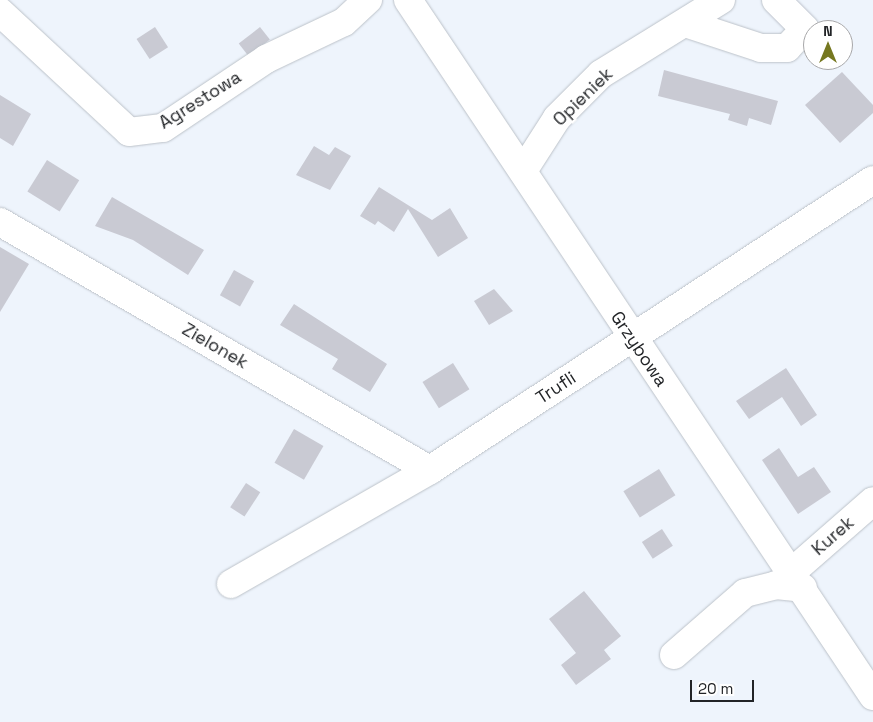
<!DOCTYPE html>
<style>
body{margin:0}
#map{position:relative;width:873px;height:722px;overflow:hidden;background:#eef4fc;font-family:"Space Grotesk",sans-serif}
div>[style]{position:absolute}
[style*='--x']{left:calc(var(--x)*1px);top:calc(var(--y)*1px);width:calc(var(--w)*1px);rotate:calc(var(--a)*1deg)}
.building>*{inset:0;background:#c9cad3;transform-origin:0 0}
.roads{filter:drop-shadow(0 0 1px #bcc2c9) drop-shadow(0 0 1px #bcc2c9)}
.minor>*{height:28px;margin:-14px;padding:0 14px;transform-origin:14px;border-radius:14px;background:#fff}
span{translate:-50% -50%;white-space:nowrap;text-align:center;line-height:1.15;-webkit-text-stroke:5px #fff;paint-order:stroke}
.street-label{font-size:18px;color:#222427}
.north{position:absolute;left:803px;top:20px;width:50px;height:50px;box-sizing:border-box;background:#fff;border:1px solid #a7a7a9;border-radius:50%;rotate:0deg;font-size:14px;font-weight:700;line-height:20px;text-align:center;color:#222427}
.north::after{content:'';display:block;margin:auto;width:18px;height:22px;background:#767820;clip-path:polygon(50% 0,100% 100%,50% 72%,0 100%)}
.scale{position:absolute;left:690px;top:680px;width:64px;height:22px;box-sizing:border-box;border:2px solid #222427;border-top:0;padding-left:6px;font-size:15px;line-height:18px;white-space:nowrap;color:#222427;-webkit-text-stroke:4px #fff;paint-order:stroke}
</style>
<div id="map">
<div class="building">
<i style="left:155px;top:27px;width:24px;height:22px;rotate:57deg"></i>
<i style="left:260px;top:27px;width:16px;height:27px;rotate:52deg"></i>
<i style="clip-path:polygon(664px 70px,778px 101px,771px 125px,749px 118px,747px 126px,728px 120px,730px 114px,658px 96px)"></i>
<i style="clip-path:polygon(842px 72px,873px 105px,873px 113px,840px 143px,805px 105px)"></i>
<i style="clip-path:polygon(0 95px,31px 114px,13px 146px,0 138px)"></i>
<i style="clip-path:polygon(314px 146px,329px 155px,335px 147px,351px 156px,330px 190px,296px 175px)"></i>
<i style="left:47px;top:160px;width:38px;height:37px;rotate:32deg"></i>
<i style="clip-path:polygon(379px 187px,432px 220px,450px 208px,468px 238px,438px 257px,408px 209px,394px 232px,378px 221px,375px 225px,360px 216px)"></i>
<i style="clip-path:polygon(112px 197px,204px 250px,188px 275px,133px 240px,95px 226px)"></i>
<i style="clip-path:polygon(0 247px,29px 264px,0 312px)"></i>
<i style="left:234px;top:270px;width:23px;height:29px;rotate:29deg"></i>
<i style="clip-path:polygon(494px 289px,513px 311px,489px 325px,474px 301px)"></i>
<i style="clip-path:polygon(294px 304px,387px 364px,370px 392px,332px 369px,338px 359px,280px 325px)"></i>
<i style="left:453px;top:363px;width:31px;height:36px;rotate:58deg"></i>
<i style="clip-path:polygon(786px 368px,817px 415px,801px 426px,782px 397px,749px 419px,736px 401px)"></i>
<i style="left:294px;top:429px;width:34px;height:39px;rotate:30deg"></i>
<i style="clip-path:polygon(779px 448px,798px 477px,814px 467px,831px 492px,798px 514px,762px 460px)"></i>
<i style="left:659px;top:469px;width:31px;height:42px;rotate:58deg"></i>
<i style="left:246px;top:483px;width:17px;height:29px;rotate:33deg"></i>
<i style="left:662px;top:529px;width:20px;height:24px;rotate:57deg"></i>
<i style="clip-path:polygon(584px 591px,621px 636px,604px 650px,611px 659px,576px 685px,561px 665px,576px 653px,549px 619px)"></i>
</div>
<div class="roads">
<div class="minor">
<i style="--x:408;--y:0;--w:837;--a:56.25"></i>
<i style="--x:0;--y:12;--w:176;--a:42.9"></i>
<i style="--x:129;--y:132;--w:34;--a:-7"></i>
<i style="--x:163;--y:128;--w:124;--a:-33.8"></i>
<i style="--x:266;--y:59;--w:86;--a:-25.4"></i>
<i style="--x:344;--y:22;--w:33;--a:-43"></i>
<i style="--x:685;--y:23;--w:80;--a:18.2"></i>
<i style="--x:761;--y:48;--w:26;--a:0"></i>
<i style="--x:787;--y:48;--w:26;--a:-47"></i>
<i style="--x:805;--y:29;--w:41;--a:-135"></i>
<i style="--x:523;--y:171;--w:63;--a:-57.3"></i>
<i style="--x:557;--y:118;--w:62;--a:-45"></i>
<i style="--x:601;--y:74;--w:141;--a:-31.7"></i>
<i style="--x:0;--y:222;--w:496;--a:30"></i>
<i style="--x:793;--y:571;--w:106;--a:-41.2"></i>
<i style="--x:231;--y:584;--w:229;--a:-29.8"></i>
<i style="--x:430;--y:470;--w:529;--a:-33.21"></i>
<i style="--x:674;--y:655;--w:94;--a:-41.1"></i>
<i style="--x:745;--y:593;--w:32;--a:-14"></i>
<i style="--x:776;--y:585;--w:27;--a:6"></i>
</div>
</div>
<div class="street-label">
<span style="left:583px;top:97px;rotate:-44deg">Opieniek</span>
<span style="left:200px;top:100px;rotate:-32deg">Agrestowa</span>
<span style="left:215px;top:346px;rotate:30deg">Zielonek</span>
<span style="left:639px;top:349px;rotate:56deg">Grzybowa</span>
<span style="left:556px;top:388px;rotate:-33deg">Trufli</span>
<span style="left:833px;top:536px;rotate:-41deg">Kurek</span>
</div>
<div class="north">N</div>
<div class="scale">20 m</div>
</div>
